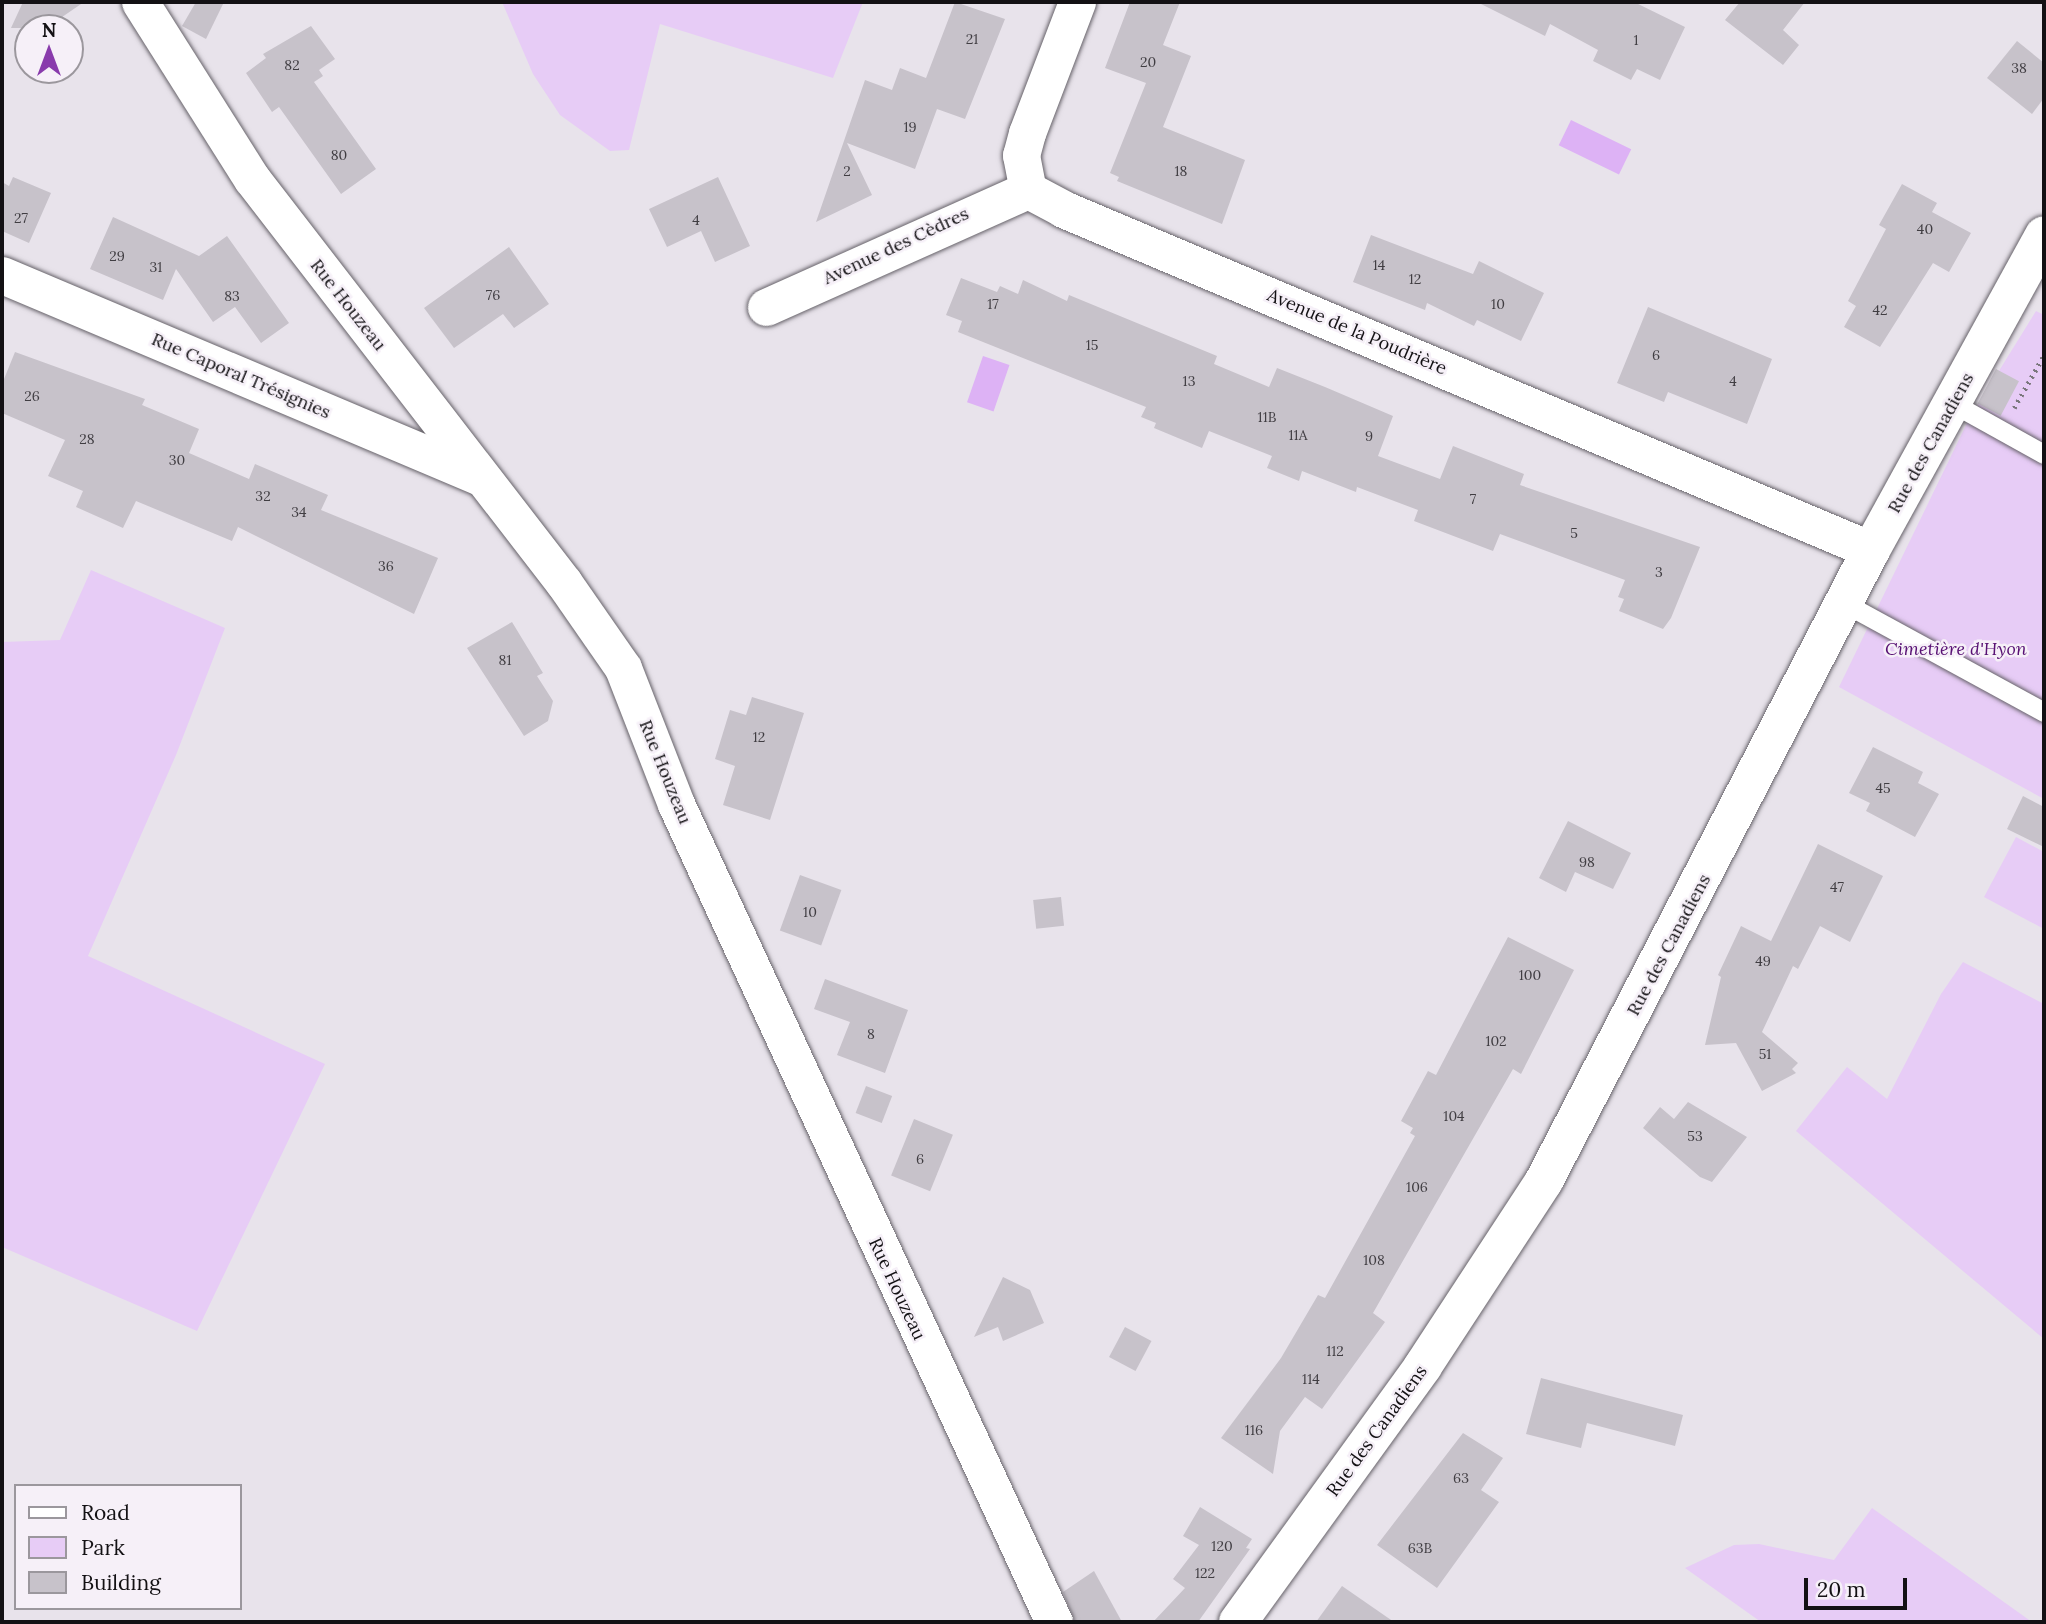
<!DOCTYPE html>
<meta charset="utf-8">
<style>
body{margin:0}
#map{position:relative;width:2046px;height:1624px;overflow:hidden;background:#e8e3eb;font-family:Lora,serif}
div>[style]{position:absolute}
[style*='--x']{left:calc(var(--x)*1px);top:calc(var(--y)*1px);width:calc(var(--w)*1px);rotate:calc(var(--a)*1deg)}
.green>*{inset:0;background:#e7ccf6}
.water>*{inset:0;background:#ddb2f5;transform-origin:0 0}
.building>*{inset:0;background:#c7c2ca;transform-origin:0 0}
.path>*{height:4.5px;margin-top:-2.25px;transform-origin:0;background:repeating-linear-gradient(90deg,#7a777c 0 2px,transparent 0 7px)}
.roads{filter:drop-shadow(0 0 2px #666269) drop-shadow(0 0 2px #666269)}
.service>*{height:19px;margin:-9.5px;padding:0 9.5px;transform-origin:9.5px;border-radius:9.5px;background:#fff}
.minor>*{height:37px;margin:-18.5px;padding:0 18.5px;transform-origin:18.5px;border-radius:18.5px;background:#fff}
.tertiary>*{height:38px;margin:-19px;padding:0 19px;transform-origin:19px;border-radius:19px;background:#fff}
span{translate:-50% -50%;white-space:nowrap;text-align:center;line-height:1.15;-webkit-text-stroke:5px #f6f0f8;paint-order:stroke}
.number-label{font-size:14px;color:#403d42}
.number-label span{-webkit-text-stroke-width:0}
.street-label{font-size:18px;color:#131114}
.park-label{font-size:18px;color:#571073;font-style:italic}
.frame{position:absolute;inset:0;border:4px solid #131114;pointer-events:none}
.legend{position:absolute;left:14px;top:1484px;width:228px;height:126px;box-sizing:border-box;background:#f6f0f8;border:2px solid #9b979d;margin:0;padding:9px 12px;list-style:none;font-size:21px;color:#131114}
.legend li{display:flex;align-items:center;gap:14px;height:35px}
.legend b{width:35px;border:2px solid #9b979d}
.north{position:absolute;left:14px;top:14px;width:70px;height:70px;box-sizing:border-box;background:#f6f0f8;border:2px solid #9b979d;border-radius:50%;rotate:0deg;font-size:19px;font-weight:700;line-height:28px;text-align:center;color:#131114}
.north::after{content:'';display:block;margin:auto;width:24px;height:32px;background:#893bac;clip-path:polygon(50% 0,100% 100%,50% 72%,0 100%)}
.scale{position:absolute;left:1804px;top:1578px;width:103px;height:32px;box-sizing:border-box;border:4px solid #131114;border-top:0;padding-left:9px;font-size:21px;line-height:24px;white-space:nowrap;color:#131114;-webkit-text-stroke:5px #f6f0f8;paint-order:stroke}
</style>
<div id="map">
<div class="green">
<i style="clip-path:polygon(502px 2px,863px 2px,833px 78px,660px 24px,629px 150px,610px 151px,560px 115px,533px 74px)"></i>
<i style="clip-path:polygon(2036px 311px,2044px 315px,2044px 799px,1839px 687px,1968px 421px)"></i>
<i style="clip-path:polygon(91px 570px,225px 628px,176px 755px,88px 956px,325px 1064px,197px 1331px,2px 1247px,2px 642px,60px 640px)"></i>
<i style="clip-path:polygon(2016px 837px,2044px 852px,2044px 929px,1984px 897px)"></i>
<i style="clip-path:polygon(1963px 962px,2044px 1004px,2044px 1339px,1796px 1131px,1847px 1067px,1887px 1099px,1941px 994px)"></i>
<i style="clip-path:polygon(1872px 1508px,2032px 1622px,1761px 1622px,1685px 1568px,1734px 1545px,1759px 1544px,1834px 1560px)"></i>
</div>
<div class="water">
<i style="left:1571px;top:120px;width:67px;height:28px;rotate:26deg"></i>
<i style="left:983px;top:356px;width:28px;height:49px;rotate:19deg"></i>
</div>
<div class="building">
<i style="clip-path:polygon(23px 2px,84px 2px,46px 28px,11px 28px)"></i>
<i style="clip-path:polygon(196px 2px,224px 2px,206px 39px,182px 26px)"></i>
<i style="clip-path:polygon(955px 2px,1005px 19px,965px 119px,937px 109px,915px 169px,847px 143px,872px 195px,816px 222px,865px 80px,892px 90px,900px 68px,926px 78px)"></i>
<i style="clip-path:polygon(1130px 2px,1180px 2px,1163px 45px,1191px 56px,1163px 127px,1245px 160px,1222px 224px,1117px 181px,1119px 177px,1110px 173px,1146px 83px,1105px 68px)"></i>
<i style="clip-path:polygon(1477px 2px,1634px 2px,1685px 27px,1660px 80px,1637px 69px,1631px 80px,1593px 61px,1598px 50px,1550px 24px,1545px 36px)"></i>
<i style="clip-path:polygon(1740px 2px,1805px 2px,1783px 30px,1799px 45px,1783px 65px,1725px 20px)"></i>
<i style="clip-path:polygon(311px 26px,335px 59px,319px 70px,323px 76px,314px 82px,376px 169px,341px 194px,279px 107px,272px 112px,246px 73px,266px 58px,263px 54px)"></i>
<i style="clip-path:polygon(2017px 41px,2044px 63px,2044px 98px,2032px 114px,1987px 78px)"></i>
<i style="clip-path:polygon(13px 177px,51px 193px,29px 243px,2px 231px,2px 182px,9px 186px)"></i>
<i style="clip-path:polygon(718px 177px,750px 246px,715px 262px,701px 231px,667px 247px,649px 209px)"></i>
<i style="clip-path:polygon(1902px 184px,1937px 203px,1932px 212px,1971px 233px,1949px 272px,1933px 263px,1880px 347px,1844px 327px,1856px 306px,1848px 301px,1886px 229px,1879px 225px)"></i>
<i style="clip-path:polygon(113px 217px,199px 256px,227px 236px,289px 323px,261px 343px,235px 307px,213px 322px,176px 269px,163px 300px,90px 269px)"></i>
<i style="clip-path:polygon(1371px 235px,1473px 274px,1479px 261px,1544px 293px,1521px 341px,1477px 320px,1474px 326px,1427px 303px,1425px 310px,1353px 282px)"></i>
<i style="clip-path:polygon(509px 247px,549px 304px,514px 328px,503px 314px,454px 348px,424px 308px)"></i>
<i style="clip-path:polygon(961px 278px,997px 292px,1000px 286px,1018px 294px,1023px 280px,1067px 301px,1069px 295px,1217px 356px,1214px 364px,1269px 387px,1277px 368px,1325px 387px,1393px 416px,1378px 456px,1440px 479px,1453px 446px,1524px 474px,1520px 485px,1700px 547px,1671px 618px,1663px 629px,1619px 611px,1624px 599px,1618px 597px,1625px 580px,1500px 534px,1493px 551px,1414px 521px,1418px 510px,1357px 487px,1356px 492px,1302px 471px,1299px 481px,1267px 468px,1272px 456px,1209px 431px,1202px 448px,1154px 428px,1156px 423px,1141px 417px,1146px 407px,958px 332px,962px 321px,946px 315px)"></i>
<i style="clip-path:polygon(1648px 307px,1772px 359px,1747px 424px,1668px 392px,1664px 402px,1617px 383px)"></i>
<i style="clip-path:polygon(15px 352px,145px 399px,142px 405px,199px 429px,189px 453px,249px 479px,255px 464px,328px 495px,321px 510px,438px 558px,414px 614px,238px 527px,232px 541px,136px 501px,123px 528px,76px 507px,83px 491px,48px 476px,65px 440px,2px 413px,2px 384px)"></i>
<i style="left:1996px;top:369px;width:26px;height:39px;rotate:28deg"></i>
<i style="clip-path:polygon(512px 622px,543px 673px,537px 676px,553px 701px,548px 721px,524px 736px,467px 648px)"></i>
<i style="clip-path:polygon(752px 697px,804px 713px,770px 820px,723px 805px,735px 766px,715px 759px,730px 710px,746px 715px)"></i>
<i style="clip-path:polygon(1873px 747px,1923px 772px,1918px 783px,1939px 794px,1915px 837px,1866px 811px,1870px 803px,1849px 793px)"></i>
<i style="clip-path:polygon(2023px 796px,2044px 807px,2044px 847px,2007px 829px)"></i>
<i style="clip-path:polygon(1568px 821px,1631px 853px,1613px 889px,1575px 872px,1566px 892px,1539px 878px)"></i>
<i style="clip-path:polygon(1818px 844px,1883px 876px,1850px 942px,1820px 926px,1798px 969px,1793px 966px,1762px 1032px,1798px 1063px,1792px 1069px,1796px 1073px,1762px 1091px,1736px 1043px,1705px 1045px,1721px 977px,1718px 975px,1741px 926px,1771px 941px)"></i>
<i style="left:800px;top:875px;width:44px;height:59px;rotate:20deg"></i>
<i style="left:1061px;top:897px;width:29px;height:28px;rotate:84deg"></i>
<i style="clip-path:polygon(1508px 937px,1574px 970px,1521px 1074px,1513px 1069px,1373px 1313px,1385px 1322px,1322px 1409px,1305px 1397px,1280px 1431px,1273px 1474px,1221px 1438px,1281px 1358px,1318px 1295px,1325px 1298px,1415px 1136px,1410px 1133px,1413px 1128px,1401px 1121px,1428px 1071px,1436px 1075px)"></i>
<i style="clip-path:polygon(825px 979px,908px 1010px,885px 1073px,837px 1055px,850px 1022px,814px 1009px)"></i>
<i style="left:866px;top:1086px;width:28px;height:29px;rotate:21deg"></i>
<i style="clip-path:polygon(1688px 1102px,1747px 1137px,1712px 1182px,1700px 1177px,1643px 1128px,1660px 1107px,1674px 1119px)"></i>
<i style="left:914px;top:1119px;width:42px;height:61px;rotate:22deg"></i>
<i style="clip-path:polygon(1003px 1277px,1030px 1290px,1044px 1323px,1003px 1341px,998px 1327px,974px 1337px)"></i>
<i style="left:1125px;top:1327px;width:30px;height:34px;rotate:28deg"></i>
<i style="clip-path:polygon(1541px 1378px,1683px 1415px,1675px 1446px,1587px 1423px,1581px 1448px,1526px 1434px)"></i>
<i style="clip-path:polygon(1463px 1433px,1503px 1458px,1481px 1490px,1499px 1502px,1437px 1588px,1377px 1545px)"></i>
<i style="clip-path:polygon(1200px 1507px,1252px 1539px,1246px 1548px,1250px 1549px,1198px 1622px,1153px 1622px,1185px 1588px,1173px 1579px,1199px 1545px,1183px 1536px)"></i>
<i style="clip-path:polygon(1094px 1571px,1122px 1622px,1075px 1622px,1063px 1592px)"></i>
<i style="clip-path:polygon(1342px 1586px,1394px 1622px,1316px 1622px)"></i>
</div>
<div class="path">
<i style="--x:2014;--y:408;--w:61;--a:-60.5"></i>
</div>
<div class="roads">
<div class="service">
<i style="--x:1954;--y:404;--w:103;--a:29.1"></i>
<i style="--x:1844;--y:603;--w:228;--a:28.6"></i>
</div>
<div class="minor">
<i style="--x:140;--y:2;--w:209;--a:57.7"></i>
<i style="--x:252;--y:179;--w:510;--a:52.32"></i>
<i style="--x:564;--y:583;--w:103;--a:55.2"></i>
<i style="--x:623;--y:668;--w:146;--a:68.7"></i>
<i style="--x:676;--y:804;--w:901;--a:65.2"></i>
<i style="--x:1077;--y:2;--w:140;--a:110.9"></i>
<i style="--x:1027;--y:133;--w:23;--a:105"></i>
<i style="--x:1021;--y:155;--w:36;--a:79"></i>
<i style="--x:1028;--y:190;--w:40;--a:28"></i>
<i style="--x:1063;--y:209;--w:877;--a:22.88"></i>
<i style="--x:2;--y:275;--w:517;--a:22.89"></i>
<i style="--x:766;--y:307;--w:287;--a:-24.1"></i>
</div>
<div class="tertiary">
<i style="--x:1238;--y:1622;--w:316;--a:-54.1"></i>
<i style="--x:1423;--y:1366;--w:221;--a:-56.8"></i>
<i style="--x:1544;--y:1181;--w:711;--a:-62.61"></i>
<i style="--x:1871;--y:550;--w:359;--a:-61.2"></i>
</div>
</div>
<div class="number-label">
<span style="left:972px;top:39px">21</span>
<span style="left:1636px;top:40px">1</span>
<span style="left:1148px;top:62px">20</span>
<span style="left:292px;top:65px">82</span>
<span style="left:2019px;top:68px">38</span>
<span style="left:910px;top:127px">19</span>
<span style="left:339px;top:155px">80</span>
<span style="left:847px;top:171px">2</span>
<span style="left:1181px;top:171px">18</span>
<span style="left:21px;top:218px">27</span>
<span style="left:696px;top:220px">4</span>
<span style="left:1925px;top:229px">40</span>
<span style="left:117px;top:256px">29</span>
<span style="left:1379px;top:265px">14</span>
<span style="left:156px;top:267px">31</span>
<span style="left:1415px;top:279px">12</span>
<span style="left:493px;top:295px">76</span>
<span style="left:232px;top:296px">83</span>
<span style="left:993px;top:304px">17</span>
<span style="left:1498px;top:304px">10</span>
<span style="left:1880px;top:310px">42</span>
<span style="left:1092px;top:345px">15</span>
<span style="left:1656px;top:355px">6</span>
<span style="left:1189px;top:381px">13</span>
<span style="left:1733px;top:381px">4</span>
<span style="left:32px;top:396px">26</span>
<span style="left:1267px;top:417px">11B</span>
<span style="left:1298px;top:435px">11A</span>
<span style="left:1369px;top:436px">9</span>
<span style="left:87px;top:439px">28</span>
<span style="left:177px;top:460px">30</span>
<span style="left:263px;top:496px">32</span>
<span style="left:1473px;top:499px">7</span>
<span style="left:299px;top:512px">34</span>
<span style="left:1574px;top:533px">5</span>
<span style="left:386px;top:566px">36</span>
<span style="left:1659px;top:572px">3</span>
<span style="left:505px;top:660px">81</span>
<span style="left:759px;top:737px">12</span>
<span style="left:1883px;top:788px">45</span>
<span style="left:1587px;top:862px">98</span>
<span style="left:1837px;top:887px">47</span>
<span style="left:810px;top:912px">10</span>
<span style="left:1763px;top:961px">49</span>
<span style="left:1530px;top:975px">100</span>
<span style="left:871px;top:1034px">8</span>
<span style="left:1496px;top:1041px">102</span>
<span style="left:1765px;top:1054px">51</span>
<span style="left:1454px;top:1116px">104</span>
<span style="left:1695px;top:1136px">53</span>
<span style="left:920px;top:1159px">6</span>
<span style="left:1417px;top:1187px">106</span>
<span style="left:1374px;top:1260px">108</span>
<span style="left:1335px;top:1351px">112</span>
<span style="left:1311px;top:1379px">114</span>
<span style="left:1254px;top:1430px">116</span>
<span style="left:1461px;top:1478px">63</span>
<span style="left:1222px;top:1546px">120</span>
<span style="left:1420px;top:1548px">63B</span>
<span style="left:1205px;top:1573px">122</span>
</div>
<div class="street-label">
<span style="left:896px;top:246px;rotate:-25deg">Avenue des Cèdres</span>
<span style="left:348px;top:305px;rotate:52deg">Rue Houzeau</span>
<span style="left:1357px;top:332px;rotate:23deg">Avenue de la Poudrière</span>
<span style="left:241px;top:376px;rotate:23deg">Rue Caporal Trésignies</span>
<span style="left:1931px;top:443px;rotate:-61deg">Rue des Canadiens</span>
<span style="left:665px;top:772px;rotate:68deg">Rue Houzeau</span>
<span style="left:1669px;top:945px;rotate:-62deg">Rue des Canadiens</span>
<span style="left:897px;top:1289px;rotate:65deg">Rue Houzeau</span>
<span style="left:1377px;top:1431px;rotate:-54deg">Rue des Canadiens</span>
</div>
<div class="park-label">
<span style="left:1956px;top:649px">Cimetière d'Hyon</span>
</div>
<div class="frame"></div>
<ul class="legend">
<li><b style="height:9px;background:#fff"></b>Road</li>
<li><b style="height:19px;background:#e7ccf6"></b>Park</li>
<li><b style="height:19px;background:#c7c2ca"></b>Building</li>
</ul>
<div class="north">N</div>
<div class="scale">20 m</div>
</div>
